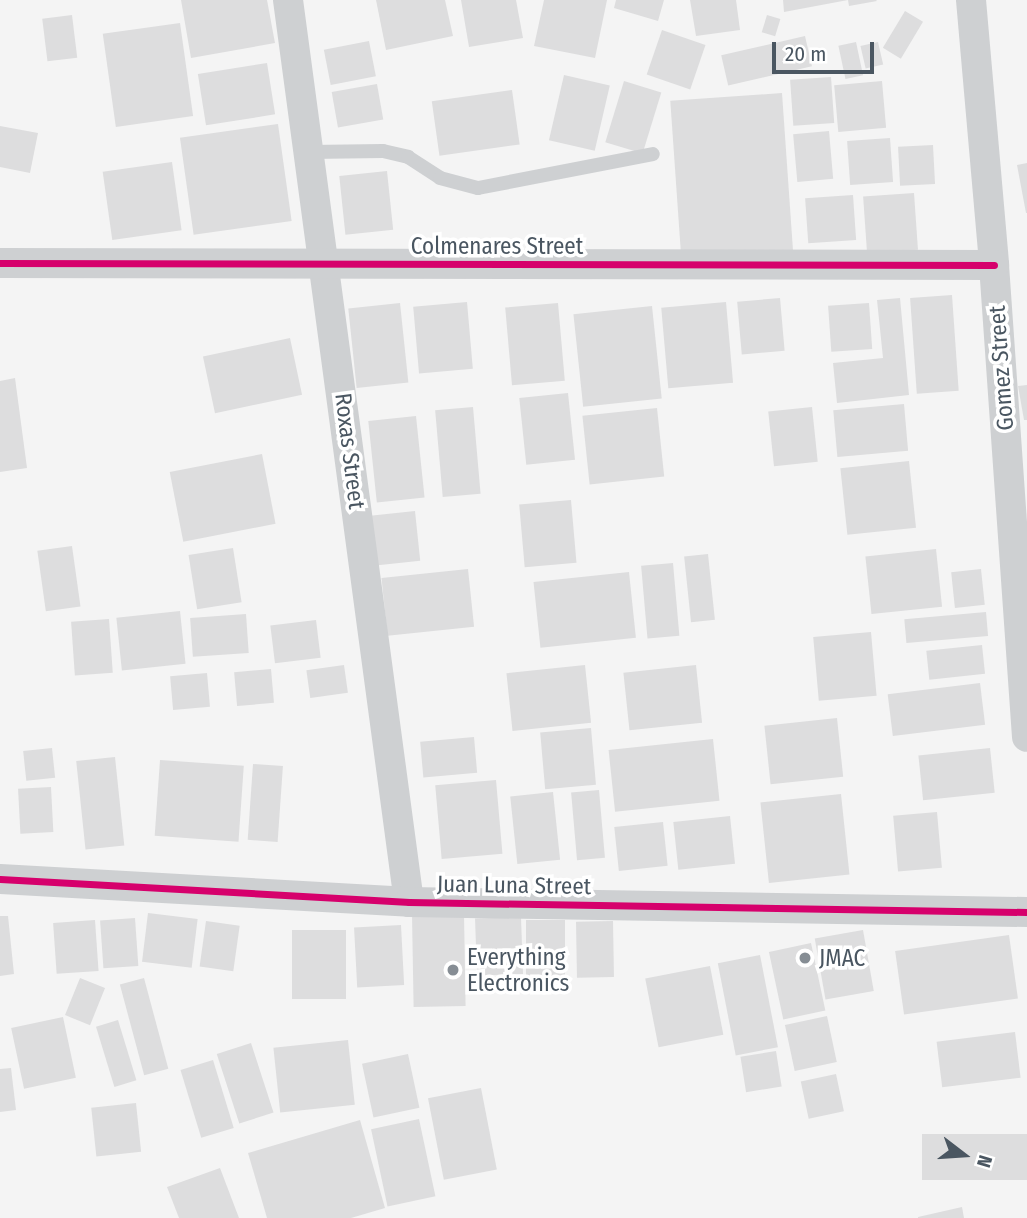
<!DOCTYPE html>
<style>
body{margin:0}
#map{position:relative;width:1027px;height:1218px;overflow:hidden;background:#f4f4f4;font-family:"Fira Sans Condensed",sans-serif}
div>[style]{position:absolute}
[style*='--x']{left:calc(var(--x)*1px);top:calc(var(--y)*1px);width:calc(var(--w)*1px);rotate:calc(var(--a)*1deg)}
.building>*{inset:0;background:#ddddde;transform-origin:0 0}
.service>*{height:14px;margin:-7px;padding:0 7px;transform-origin:7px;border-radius:7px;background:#ced0d2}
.minor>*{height:30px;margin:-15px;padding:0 15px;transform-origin:15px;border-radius:15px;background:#ced0d2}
.cycleway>*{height:7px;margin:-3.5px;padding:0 3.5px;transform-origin:3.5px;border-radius:3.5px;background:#d6006c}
.dots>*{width:19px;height:19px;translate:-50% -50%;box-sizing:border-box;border:4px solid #fff;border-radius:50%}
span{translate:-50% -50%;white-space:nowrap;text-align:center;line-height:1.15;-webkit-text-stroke:7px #fff;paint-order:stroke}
.street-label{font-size:23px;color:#4a5661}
.poi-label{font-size:23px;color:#4a5661}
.left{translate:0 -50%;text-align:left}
.north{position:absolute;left:929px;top:1120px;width:70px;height:70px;-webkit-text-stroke:5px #fff;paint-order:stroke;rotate:107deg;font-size:19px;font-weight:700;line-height:28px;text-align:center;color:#4a5661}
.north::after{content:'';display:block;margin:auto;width:24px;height:32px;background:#4a5661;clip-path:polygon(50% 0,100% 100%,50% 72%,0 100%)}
.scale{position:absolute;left:772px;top:42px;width:102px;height:32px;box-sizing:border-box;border:4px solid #4a5661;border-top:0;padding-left:9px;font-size:21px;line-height:24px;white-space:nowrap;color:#4a5661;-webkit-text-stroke:5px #fff;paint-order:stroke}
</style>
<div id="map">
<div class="building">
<i style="clip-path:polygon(181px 0,267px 0,275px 43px,191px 58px)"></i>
<i style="clip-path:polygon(376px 0,445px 0,453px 36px,386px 50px)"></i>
<i style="clip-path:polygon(461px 0,516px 0,523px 38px,469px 47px)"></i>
<i style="clip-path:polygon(544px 0,607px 0,595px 58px,534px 46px)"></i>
<i style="clip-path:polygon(616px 0,664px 0,658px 21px,614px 8px)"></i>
<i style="clip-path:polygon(690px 0,736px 0,740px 30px,696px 36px)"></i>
<i style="clip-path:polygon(783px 0,876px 0,877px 1px,849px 6px,848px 0,784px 12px)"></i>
<i style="left:905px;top:11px;width:21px;height:43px;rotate:31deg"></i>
<i style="left:72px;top:15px;width:43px;height:30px;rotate:83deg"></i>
<i style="left:767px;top:15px;width:14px;height:18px;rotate:17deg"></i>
<i style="left:180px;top:23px;width:94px;height:78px;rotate:82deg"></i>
<i style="left:662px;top:30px;width:46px;height:47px;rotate:19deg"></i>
<i style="left:805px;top:36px;width:31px;height:86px;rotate:77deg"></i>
<i style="left:369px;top:41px;width:36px;height:46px;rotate:79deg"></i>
<i style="left:856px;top:42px;width:34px;height:18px;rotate:78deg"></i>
<i style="left:878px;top:42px;width:23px;height:18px;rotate:77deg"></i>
<i style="left:267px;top:63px;width:52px;height:70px;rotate:81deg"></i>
<i style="left:564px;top:75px;width:47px;height:67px;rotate:13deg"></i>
<i style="left:831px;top:77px;width:46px;height:41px;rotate:86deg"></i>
<i style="left:624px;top:81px;width:39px;height:64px;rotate:17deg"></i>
<i style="left:882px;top:81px;width:47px;height:48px;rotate:85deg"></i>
<i style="left:377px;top:84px;width:36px;height:46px;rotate:80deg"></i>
<i style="left:512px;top:90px;width:55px;height:81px;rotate:82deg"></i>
<i style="left:782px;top:93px;width:159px;height:112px;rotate:86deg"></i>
<i style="left:278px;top:124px;width:98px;height:99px;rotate:82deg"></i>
<i style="clip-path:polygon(0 126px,38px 133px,30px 173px,0 167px)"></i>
<i style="left:829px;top:131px;width:48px;height:36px;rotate:85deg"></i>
<i style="left:890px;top:138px;width:44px;height:43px;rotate:86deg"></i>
<i style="left:933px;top:145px;width:39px;height:35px;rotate:87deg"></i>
<i style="left:172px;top:162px;width:69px;height:70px;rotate:82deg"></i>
<i style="clip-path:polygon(1027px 163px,1027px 213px,1026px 213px,1017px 165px)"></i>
<i style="left:387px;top:171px;width:59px;height:48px;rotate:84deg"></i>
<i style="left:914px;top:193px;width:57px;height:51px;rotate:86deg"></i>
<i style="left:853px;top:195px;width:45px;height:48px;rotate:86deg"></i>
<i style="left:952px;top:295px;width:96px;height:42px;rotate:86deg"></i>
<i style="left:780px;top:298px;width:53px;height:43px;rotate:85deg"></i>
<i style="clip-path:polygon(900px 298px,909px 395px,837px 403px,833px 363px,883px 358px,877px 300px)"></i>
<i style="left:467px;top:302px;width:67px;height:54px;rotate:85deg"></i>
<i style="left:726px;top:302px;width:81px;height:65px;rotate:85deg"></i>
<i style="left:400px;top:303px;width:80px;height:52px;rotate:84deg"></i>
<i style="left:558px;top:303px;width:78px;height:53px;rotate:85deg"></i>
<i style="left:869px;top:303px;width:46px;height:41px;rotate:86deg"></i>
<i style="left:652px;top:306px;width:93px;height:79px;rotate:84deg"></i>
<i style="left:290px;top:338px;width:58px;height:89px;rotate:78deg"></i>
<i style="clip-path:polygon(15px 378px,27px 468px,0 472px,0 381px)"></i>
<i style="clip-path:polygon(1027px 385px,1027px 420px,1024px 420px,1018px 386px)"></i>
<i style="left:568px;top:393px;width:67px;height:49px;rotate:84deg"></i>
<i style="left:904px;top:404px;width:47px;height:71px;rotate:85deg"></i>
<i style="left:473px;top:407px;width:87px;height:38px;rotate:85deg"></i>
<i style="left:812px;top:407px;width:55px;height:44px;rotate:84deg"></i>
<i style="left:657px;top:408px;width:69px;height:75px;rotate:84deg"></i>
<i style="left:416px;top:416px;width:82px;height:48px;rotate:84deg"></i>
<i style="left:262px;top:454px;width:71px;height:94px;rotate:79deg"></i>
<i style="left:909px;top:461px;width:67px;height:69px;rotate:84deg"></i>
<i style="left:571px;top:500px;width:63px;height:52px;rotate:85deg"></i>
<i style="left:415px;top:511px;width:50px;height:45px;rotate:84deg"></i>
<i style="left:72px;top:546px;width:61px;height:35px;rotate:82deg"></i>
<i style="left:233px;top:548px;width:55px;height:45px;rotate:81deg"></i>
<i style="left:936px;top:549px;width:58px;height:71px;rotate:84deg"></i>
<i style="left:708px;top:554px;width:66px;height:24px;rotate:84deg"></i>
<i style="left:673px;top:563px;width:73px;height:32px;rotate:85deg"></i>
<i style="left:468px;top:569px;width:58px;height:87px;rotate:84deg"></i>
<i style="left:981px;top:569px;width:36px;height:30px;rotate:84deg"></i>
<i style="left:629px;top:572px;width:66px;height:96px;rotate:84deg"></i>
<i style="left:180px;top:611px;width:53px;height:64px;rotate:84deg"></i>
<i style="left:986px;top:612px;width:24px;height:82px;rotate:85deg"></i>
<i style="left:246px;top:614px;width:39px;height:56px;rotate:86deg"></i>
<i style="left:109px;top:619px;width:54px;height:38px;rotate:86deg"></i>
<i style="left:316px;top:620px;width:38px;height:46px;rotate:83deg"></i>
<i style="left:871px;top:632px;width:64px;height:58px;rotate:85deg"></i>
<i style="left:982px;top:645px;width:29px;height:56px;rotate:84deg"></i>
<i style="left:344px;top:665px;width:28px;height:38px;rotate:82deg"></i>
<i style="left:585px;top:665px;width:58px;height:79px;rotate:84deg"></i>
<i style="left:696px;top:665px;width:58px;height:73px;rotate:84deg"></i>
<i style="left:271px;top:669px;width:34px;height:37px;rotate:85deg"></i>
<i style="left:207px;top:673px;width:34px;height:37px;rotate:85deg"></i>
<i style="left:980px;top:683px;width:42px;height:93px;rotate:83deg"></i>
<i style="left:837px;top:718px;width:59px;height:73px;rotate:84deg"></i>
<i style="left:591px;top:728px;width:57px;height:51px;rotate:85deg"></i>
<i style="left:474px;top:737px;width:36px;height:54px;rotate:85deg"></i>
<i style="left:713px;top:739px;width:62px;height:105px;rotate:84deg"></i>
<i style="left:52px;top:748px;width:30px;height:29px;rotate:84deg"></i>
<i style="left:990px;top:748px;width:45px;height:72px;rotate:84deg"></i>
<i style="left:115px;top:757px;width:89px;height:39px;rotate:84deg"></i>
<i style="left:160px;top:760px;width:84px;height:76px;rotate:4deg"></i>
<i style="left:253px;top:764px;width:30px;height:76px;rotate:4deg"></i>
<i style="left:496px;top:780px;width:74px;height:61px;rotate:85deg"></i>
<i style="left:51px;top:787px;width:45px;height:33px;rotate:87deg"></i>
<i style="left:599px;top:790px;width:68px;height:28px;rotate:85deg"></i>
<i style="left:553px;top:792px;width:68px;height:43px;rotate:84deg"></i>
<i style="left:841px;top:794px;width:81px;height:81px;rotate:84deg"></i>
<i style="left:937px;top:812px;width:56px;height:44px;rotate:85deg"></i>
<i style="left:730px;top:816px;width:48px;height:57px;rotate:84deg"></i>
<i style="left:663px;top:822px;width:44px;height:49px;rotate:84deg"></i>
<i style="left:148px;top:913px;width:50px;height:49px;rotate:7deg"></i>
<i style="left:464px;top:914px;width:92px;height:52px;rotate:89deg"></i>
<i style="clip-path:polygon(0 916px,8px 916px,14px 974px,0 976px)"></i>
<i style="left:521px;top:917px;width:57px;height:46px;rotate:88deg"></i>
<i style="left:135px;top:918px;width:48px;height:35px;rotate:86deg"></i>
<i style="left:95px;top:920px;width:51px;height:42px;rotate:86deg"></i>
<i style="left:565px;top:920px;width:57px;height:39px;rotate:90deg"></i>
<i style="left:206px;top:921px;width:34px;height:46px;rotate:8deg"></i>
<i style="left:613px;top:921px;width:56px;height:37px;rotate:89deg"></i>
<i style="left:401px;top:925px;width:60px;height:47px;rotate:87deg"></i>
<i style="left:292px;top:930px;width:54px;height:69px"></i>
<i style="left:863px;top:930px;width:62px;height:49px;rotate:80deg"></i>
<i style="left:1009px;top:935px;width:64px;height:115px;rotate:82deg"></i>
<i style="left:811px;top:943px;width:69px;height:43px;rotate:78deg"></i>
<i style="left:760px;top:955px;width:94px;height:43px;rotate:79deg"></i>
<i style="left:710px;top:966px;width:70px;height:66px;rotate:79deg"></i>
<i style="left:80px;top:978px;width:27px;height:40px;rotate:22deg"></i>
<i style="left:144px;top:978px;width:94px;height:25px;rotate:75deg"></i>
<i style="left:827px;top:1016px;width:47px;height:43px;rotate:78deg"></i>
<i style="left:63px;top:1017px;width:62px;height:53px;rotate:78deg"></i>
<i style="left:118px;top:1020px;width:63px;height:23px;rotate:73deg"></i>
<i style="left:1015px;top:1032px;width:46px;height:79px;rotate:83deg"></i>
<i style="left:348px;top:1040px;width:65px;height:75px;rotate:84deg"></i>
<i style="left:251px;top:1043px;width:73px;height:36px;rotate:72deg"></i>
<i style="left:776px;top:1051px;width:36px;height:36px;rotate:81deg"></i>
<i style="left:408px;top:1054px;width:55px;height:47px;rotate:78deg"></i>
<i style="left:213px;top:1060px;width:71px;height:34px;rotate:73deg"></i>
<i style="clip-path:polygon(11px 1068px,16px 1110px,0 1112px,0 1069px)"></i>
<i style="left:836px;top:1074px;width:38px;height:36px;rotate:78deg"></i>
<i style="left:481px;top:1088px;width:83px;height:54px;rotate:79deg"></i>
<i style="left:136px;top:1103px;width:49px;height:45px;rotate:84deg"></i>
<i style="left:419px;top:1119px;width:79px;height:49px;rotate:78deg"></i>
<i style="clip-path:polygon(360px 1120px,385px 1208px,351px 1218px,267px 1218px,248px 1153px)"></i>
<i style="left:1027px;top:1134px;width:46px;height:105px;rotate:90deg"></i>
<i style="clip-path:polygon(220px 1168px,239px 1218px,179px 1218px,167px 1187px)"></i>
<i style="clip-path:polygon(962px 1207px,964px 1218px,918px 1218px,918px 1217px)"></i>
</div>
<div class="service">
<i style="--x:310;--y:152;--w:73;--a:-0.8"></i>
<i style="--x:383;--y:151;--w:26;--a:13"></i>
<i style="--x:408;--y:157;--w:38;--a:33"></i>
<i style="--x:440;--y:178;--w:39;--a:15"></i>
<i style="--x:478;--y:188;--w:178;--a:-11"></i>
</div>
<div class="minor">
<i style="--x:288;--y:0;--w:910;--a:82.36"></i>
<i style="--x:971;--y:0;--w:266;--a:85"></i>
<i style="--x:994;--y:265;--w:473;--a:86"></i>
<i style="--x:0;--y:263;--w:994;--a:0.12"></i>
<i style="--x:0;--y:879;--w:410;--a:3.2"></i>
<i style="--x:409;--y:902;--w:618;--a:0.93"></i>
</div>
<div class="cycleway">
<i style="--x:0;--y:263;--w:994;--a:0.12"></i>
<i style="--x:0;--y:879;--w:410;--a:3.2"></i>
<i style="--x:409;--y:902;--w:618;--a:0.93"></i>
</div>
<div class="dots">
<i style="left:805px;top:958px;background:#868d94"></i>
<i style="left:453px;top:970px;background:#868d94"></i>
</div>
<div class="street-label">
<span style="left:497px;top:246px">Colmenares Street</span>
<span style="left:1001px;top:368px;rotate:-94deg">Gomez Street</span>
<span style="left:350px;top:451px;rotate:83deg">Roxas Street</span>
<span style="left:514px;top:885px;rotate:1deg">Juan Luna Street</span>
</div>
<div class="poi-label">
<span class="left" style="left:467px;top:970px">Everything<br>Electronics</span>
<span class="left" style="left:819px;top:958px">JMAC</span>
</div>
<div class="north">N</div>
<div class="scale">20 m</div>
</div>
